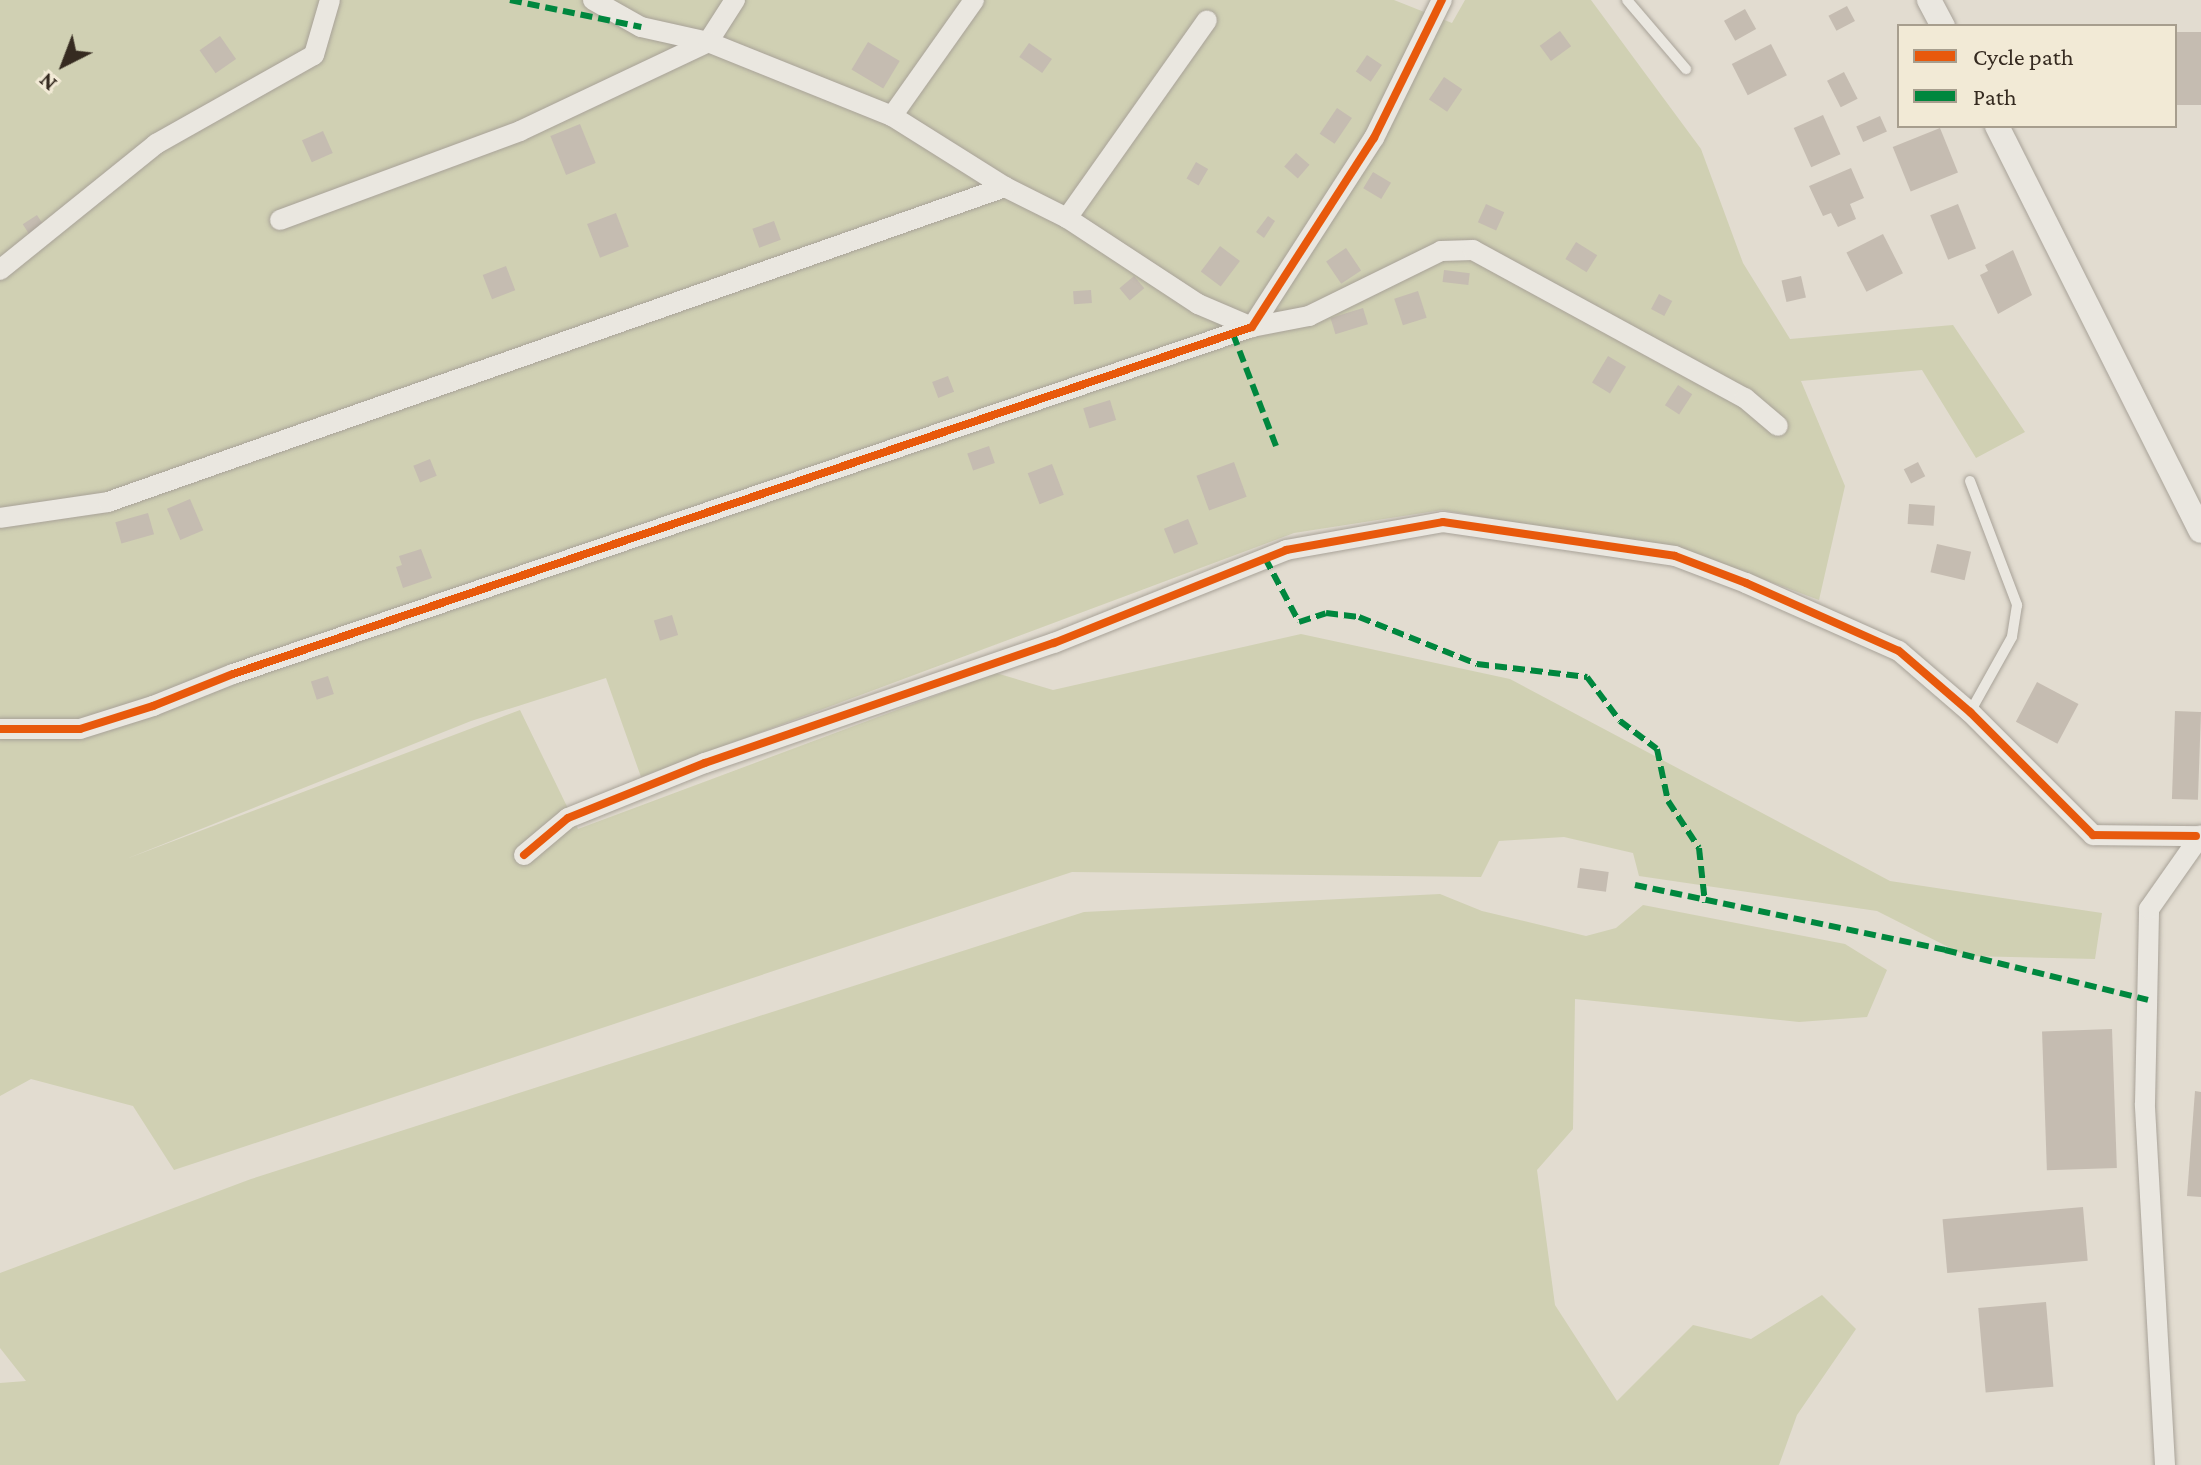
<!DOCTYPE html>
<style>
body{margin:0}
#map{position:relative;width:2201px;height:1465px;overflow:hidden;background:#e2dcd0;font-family:"Crimson Pro",serif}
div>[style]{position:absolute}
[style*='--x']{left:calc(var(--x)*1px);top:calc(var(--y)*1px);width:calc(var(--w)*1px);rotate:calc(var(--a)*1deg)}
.green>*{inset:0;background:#d0d0b3}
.building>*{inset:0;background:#c5bcb1;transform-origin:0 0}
.roads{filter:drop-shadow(0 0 2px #a8a298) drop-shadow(0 0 2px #a8a298)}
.service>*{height:10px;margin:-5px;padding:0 5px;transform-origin:5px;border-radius:5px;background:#eae7e0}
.minor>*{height:20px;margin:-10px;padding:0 10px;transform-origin:10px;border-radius:10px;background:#eae7e0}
.tertiary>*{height:24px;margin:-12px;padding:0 12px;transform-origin:12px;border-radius:12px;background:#eae7e0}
.quiet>*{height:6px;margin-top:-3px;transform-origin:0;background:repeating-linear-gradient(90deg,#00873e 0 12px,transparent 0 18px)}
.cycleway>*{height:8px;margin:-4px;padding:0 4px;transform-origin:4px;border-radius:4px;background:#e8590c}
span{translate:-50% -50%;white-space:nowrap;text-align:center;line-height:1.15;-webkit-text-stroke:6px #f2ead6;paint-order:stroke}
.legend{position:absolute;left:1897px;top:24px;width:280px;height:104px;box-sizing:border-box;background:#f2ead6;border:2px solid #a79e8e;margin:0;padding:10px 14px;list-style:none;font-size:24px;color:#362b21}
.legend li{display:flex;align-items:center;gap:16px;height:40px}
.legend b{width:40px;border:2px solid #a79e8e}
.north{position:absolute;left:24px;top:24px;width:80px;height:80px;-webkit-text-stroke:6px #f2ead6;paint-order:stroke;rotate:222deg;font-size:22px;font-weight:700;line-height:32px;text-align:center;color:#362b21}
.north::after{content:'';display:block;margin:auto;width:28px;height:36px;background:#362b21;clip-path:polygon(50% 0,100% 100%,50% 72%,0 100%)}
</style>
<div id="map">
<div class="green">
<i style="clip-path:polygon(0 0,1394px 0,1452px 23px,1465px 0,1591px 0,1701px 149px,1743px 263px,1790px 339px,1953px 325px,2025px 432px,1976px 458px,1922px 370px,1801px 381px,1845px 486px,1819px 600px,1696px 554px,1442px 510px,1294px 533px,641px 777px,606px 678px,471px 721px,126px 859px,520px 710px,578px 829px,996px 673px,1053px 690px,1301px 634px,1510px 679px,1890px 881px,2102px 913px,2095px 959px,1966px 956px,1877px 911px,1639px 876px,1633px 853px,1564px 837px,1499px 841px,1481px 877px,1072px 872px,174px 1170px,133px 1106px,31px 1079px,0 1096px)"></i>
<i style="clip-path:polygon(1440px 894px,1482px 911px,1586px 936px,1616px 928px,1643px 905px,1845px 944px,1887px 970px,1867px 1017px,1799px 1022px,1575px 999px,1573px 1129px,1537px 1170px,1555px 1305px,1617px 1401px,1693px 1325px,1751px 1339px,1822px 1295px,1856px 1329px,1797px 1415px,1779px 1465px,0 1465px,0 1383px,26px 1381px,0 1348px,0 1273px,251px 1179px,1084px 912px)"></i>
</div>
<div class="building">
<i style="left:1847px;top:6px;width:17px;height:21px;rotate:62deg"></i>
<i style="left:1745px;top:9px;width:23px;height:24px;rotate:61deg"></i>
<i style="left:1560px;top:31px;width:19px;height:25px;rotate:54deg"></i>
<i style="left:2175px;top:32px;width:26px;height:73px"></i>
<i style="left:220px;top:36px;width:28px;height:25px;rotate:55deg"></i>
<i style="left:868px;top:42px;width:37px;height:32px;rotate:31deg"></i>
<i style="left:1029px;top:43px;width:28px;height:17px;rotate:35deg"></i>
<i style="left:1771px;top:44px;width:35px;height:44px;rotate:63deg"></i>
<i style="left:1367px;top:55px;width:18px;height:20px;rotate:34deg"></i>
<i style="left:1844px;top:72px;width:30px;height:19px;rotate:63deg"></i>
<i style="left:1444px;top:77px;width:22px;height:27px;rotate:34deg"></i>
<i style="left:1337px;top:108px;width:18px;height:31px;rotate:34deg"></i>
<i style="left:1823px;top:115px;width:43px;height:32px;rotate:66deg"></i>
<i style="left:1880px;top:116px;width:17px;height:26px;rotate:66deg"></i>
<i style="left:580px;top:124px;width:42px;height:32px;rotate:68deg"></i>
<i style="left:1940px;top:128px;width:48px;height:51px;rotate:68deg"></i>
<i style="left:323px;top:131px;width:24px;height:23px;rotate:66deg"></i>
<i style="left:1296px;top:153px;width:18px;height:18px;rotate:41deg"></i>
<i style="left:1196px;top:162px;width:14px;height:19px;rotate:30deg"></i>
<i style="clip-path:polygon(1851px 168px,1864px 198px,1850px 204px,1856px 219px,1838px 227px,1831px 213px,1823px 216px,1809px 186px)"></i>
<i style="left:1373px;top:172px;width:21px;height:19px;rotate:31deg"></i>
<i style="left:1486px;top:204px;width:20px;height:20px;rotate:24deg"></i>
<i style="left:1958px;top:204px;width:48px;height:30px;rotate:68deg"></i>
<i style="left:616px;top:213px;width:36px;height:31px;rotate:69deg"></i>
<i style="left:37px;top:215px;width:17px;height:17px;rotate:57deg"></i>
<i style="clip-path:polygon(1268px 216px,1275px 221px,1264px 238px,1256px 232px)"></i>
<i style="left:774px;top:221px;width:20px;height:23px;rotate:70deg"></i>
<i style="left:1883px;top:234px;width:44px;height:41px;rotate:63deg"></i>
<i style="left:1576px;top:242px;width:25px;height:20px;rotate:32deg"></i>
<i style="left:1220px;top:246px;width:25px;height:32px;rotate:37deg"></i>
<i style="left:1346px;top:248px;width:27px;height:24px;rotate:56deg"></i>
<i style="clip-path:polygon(2013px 250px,2032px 295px,1998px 314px,1980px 275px,1988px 271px,1985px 265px)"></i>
<i style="left:506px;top:266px;width:26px;height:25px;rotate:69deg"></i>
<i style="left:1444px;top:270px;width:26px;height:12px;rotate:7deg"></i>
<i style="left:1134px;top:276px;width:16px;height:19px;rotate:50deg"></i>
<i style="left:1801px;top:276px;width:22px;height:20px;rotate:77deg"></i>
<i style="left:1091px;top:290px;width:13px;height:18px;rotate:86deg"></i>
<i style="left:1418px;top:291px;width:28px;height:25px;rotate:72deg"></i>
<i style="left:1659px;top:294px;width:15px;height:17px;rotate:28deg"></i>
<i style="left:1363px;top:308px;width:17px;height:34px;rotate:73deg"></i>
<i style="left:1608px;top:356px;width:21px;height:31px;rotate:31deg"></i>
<i style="left:948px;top:376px;width:17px;height:17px;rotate:69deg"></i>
<i style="left:1678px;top:385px;width:17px;height:24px;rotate:33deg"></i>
<i style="left:1110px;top:400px;width:21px;height:28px;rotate:73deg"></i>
<i style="left:989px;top:446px;width:18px;height:23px;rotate:71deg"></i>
<i style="left:430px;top:459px;width:18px;height:18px;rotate:68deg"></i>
<i style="left:1234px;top:462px;width:37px;height:40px;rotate:70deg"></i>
<i style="left:1918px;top:462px;width:16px;height:16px;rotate:63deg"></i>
<i style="left:1052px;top:464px;width:33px;height:26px;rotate:69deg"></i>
<i style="left:190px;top:499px;width:34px;height:25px;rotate:67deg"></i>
<i style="left:1909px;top:504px;width:26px;height:20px;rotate:4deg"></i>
<i style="left:148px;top:513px;width:22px;height:34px;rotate:74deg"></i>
<i style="left:1188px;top:519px;width:27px;height:26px;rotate:68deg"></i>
<i style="left:1937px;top:544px;width:35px;height:29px;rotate:13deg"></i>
<i style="clip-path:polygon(421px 549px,432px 578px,403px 588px,396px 567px,402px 565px,399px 556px)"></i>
<i style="left:672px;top:615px;width:21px;height:19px;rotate:73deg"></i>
<i style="left:328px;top:676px;width:19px;height:18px;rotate:72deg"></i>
<i style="left:2037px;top:682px;width:47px;height:45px;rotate:28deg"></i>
<i style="left:2175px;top:711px;width:26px;height:88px;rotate:2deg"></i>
<i style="left:1580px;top:868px;width:29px;height:20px;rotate:8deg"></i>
<i style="left:2112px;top:1029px;width:139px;height:70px;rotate:88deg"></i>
<i style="clip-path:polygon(2195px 1091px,2201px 1092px,2201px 1197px,2187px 1196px)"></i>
<i style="left:2083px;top:1207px;width:54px;height:141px;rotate:85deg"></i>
<i style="left:2046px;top:1302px;width:85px;height:68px;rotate:85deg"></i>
</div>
<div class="roads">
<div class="service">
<i style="--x:1627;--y:0;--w:91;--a:49.5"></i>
<i style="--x:1970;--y:481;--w:133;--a:69.2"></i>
<i style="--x:2017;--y:605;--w:32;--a:99"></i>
<i style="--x:2012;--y:637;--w:86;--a:119.2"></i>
</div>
<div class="minor">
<i style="--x:593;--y:0;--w:55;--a:29.4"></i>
<i style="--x:641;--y:27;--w:69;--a:12.6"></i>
<i style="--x:708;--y:42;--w:50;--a:-57.3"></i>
<i style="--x:892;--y:116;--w:142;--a:-54.7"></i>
<i style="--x:1067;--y:218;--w:242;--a:-54.7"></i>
<i style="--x:280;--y:220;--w:256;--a:-20.3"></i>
<i style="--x:520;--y:131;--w:208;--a:-25.3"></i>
<i style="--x:708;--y:42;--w:198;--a:21.9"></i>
<i style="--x:892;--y:116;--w:133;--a:32.1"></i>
<i style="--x:1005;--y:187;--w:69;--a:26.6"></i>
<i style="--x:1067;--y:218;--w:157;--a:33.3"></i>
<i style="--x:1198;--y:304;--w:59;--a:23.1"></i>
<i style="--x:1252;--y:327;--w:58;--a:-10.9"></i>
<i style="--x:1309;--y:316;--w:147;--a:-26.2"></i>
<i style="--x:1441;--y:251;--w:32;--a:-2"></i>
<i style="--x:1473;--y:250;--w:310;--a:28.6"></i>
<i style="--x:1745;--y:398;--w:43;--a:40.3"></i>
<i style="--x:0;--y:270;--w:201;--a:-38.9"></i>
<i style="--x:156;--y:144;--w:181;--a:-29.4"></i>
<i style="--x:314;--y:55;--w:57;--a:-73.8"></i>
<i style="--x:0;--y:518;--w:109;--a:-8.4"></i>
<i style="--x:108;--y:502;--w:951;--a:-19.35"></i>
<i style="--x:0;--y:729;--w:80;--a:0"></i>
<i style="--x:80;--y:729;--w:77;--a:-17.5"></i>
<i style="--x:153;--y:706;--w:86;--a:-21.8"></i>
<i style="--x:233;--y:674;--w:1076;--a:-18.81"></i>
<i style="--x:1252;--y:327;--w:225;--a:-57.2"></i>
<i style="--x:1374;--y:138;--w:154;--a:-63.8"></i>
<i style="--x:524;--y:855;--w:57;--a:-40.1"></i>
<i style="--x:568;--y:818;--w:148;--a:-21.9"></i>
<i style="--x:705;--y:763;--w:369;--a:-19"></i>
<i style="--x:1054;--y:643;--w:250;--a:-21.8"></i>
<i style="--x:1286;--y:550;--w:159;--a:-10.1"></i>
<i style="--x:1443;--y:522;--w:234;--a:8.3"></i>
<i style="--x:1675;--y:556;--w:76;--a:20.8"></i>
<i style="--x:1746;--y:583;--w:167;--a:24"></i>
<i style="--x:1899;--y:651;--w:94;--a:40.7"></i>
<i style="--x:1970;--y:712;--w:174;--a:45"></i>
<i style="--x:2093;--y:835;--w:103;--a:0.6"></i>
<i style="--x:2165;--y:1465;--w:362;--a:-93.2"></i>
<i style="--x:2145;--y:1104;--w:195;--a:-88.8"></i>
<i style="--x:2149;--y:909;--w:90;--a:-54.9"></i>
</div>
<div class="tertiary">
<i style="--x:1929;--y:0;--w:30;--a:62"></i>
<i style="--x:1997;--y:126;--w:453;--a:63.3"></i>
</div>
</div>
<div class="quiet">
<i style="--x:510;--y:0;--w:134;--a:11.6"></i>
<i style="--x:1233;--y:334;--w:120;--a:69"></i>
<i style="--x:1265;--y:558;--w:72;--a:62"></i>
<i style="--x:1299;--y:622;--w:28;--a:-18"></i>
<i style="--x:1326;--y:613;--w:33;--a:7"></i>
<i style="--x:1359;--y:617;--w:127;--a:21.7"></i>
<i style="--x:1477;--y:664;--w:111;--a:6.7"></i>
<i style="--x:1587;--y:677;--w:55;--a:53.1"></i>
<i style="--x:1620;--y:721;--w:46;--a:37.1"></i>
<i style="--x:1657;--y:749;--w:53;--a:78.1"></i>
<i style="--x:1668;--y:801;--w:56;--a:56.6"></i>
<i style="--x:1699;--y:848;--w:55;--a:83.8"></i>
<i style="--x:1635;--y:885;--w:317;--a:11.8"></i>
<i style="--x:1945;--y:950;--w:209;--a:13.8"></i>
</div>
<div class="cycleway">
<i style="--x:0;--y:729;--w:80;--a:0"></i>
<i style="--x:80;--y:729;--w:77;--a:-17.5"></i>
<i style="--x:153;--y:706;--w:86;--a:-21.8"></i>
<i style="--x:233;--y:674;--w:1076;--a:-18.81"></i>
<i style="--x:1252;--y:327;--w:225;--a:-57.2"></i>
<i style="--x:1374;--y:138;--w:154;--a:-63.8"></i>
<i style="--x:524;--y:855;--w:57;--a:-40.1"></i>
<i style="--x:568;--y:818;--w:148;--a:-21.9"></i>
<i style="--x:705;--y:763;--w:369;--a:-19"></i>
<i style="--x:1054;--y:643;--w:250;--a:-21.8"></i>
<i style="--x:1286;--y:550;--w:159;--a:-10.1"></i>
<i style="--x:1443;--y:522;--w:234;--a:8.3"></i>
<i style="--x:1675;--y:556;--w:76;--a:20.8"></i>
<i style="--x:1746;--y:583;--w:167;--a:24"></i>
<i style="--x:1899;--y:651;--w:94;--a:40.7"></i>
<i style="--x:1970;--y:712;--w:174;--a:45"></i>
<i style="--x:2093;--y:835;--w:103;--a:0.6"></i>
</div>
<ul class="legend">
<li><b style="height:10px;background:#e8590c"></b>Cycle path</li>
<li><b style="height:10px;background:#00873e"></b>Path</li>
</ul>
<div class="north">N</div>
</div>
